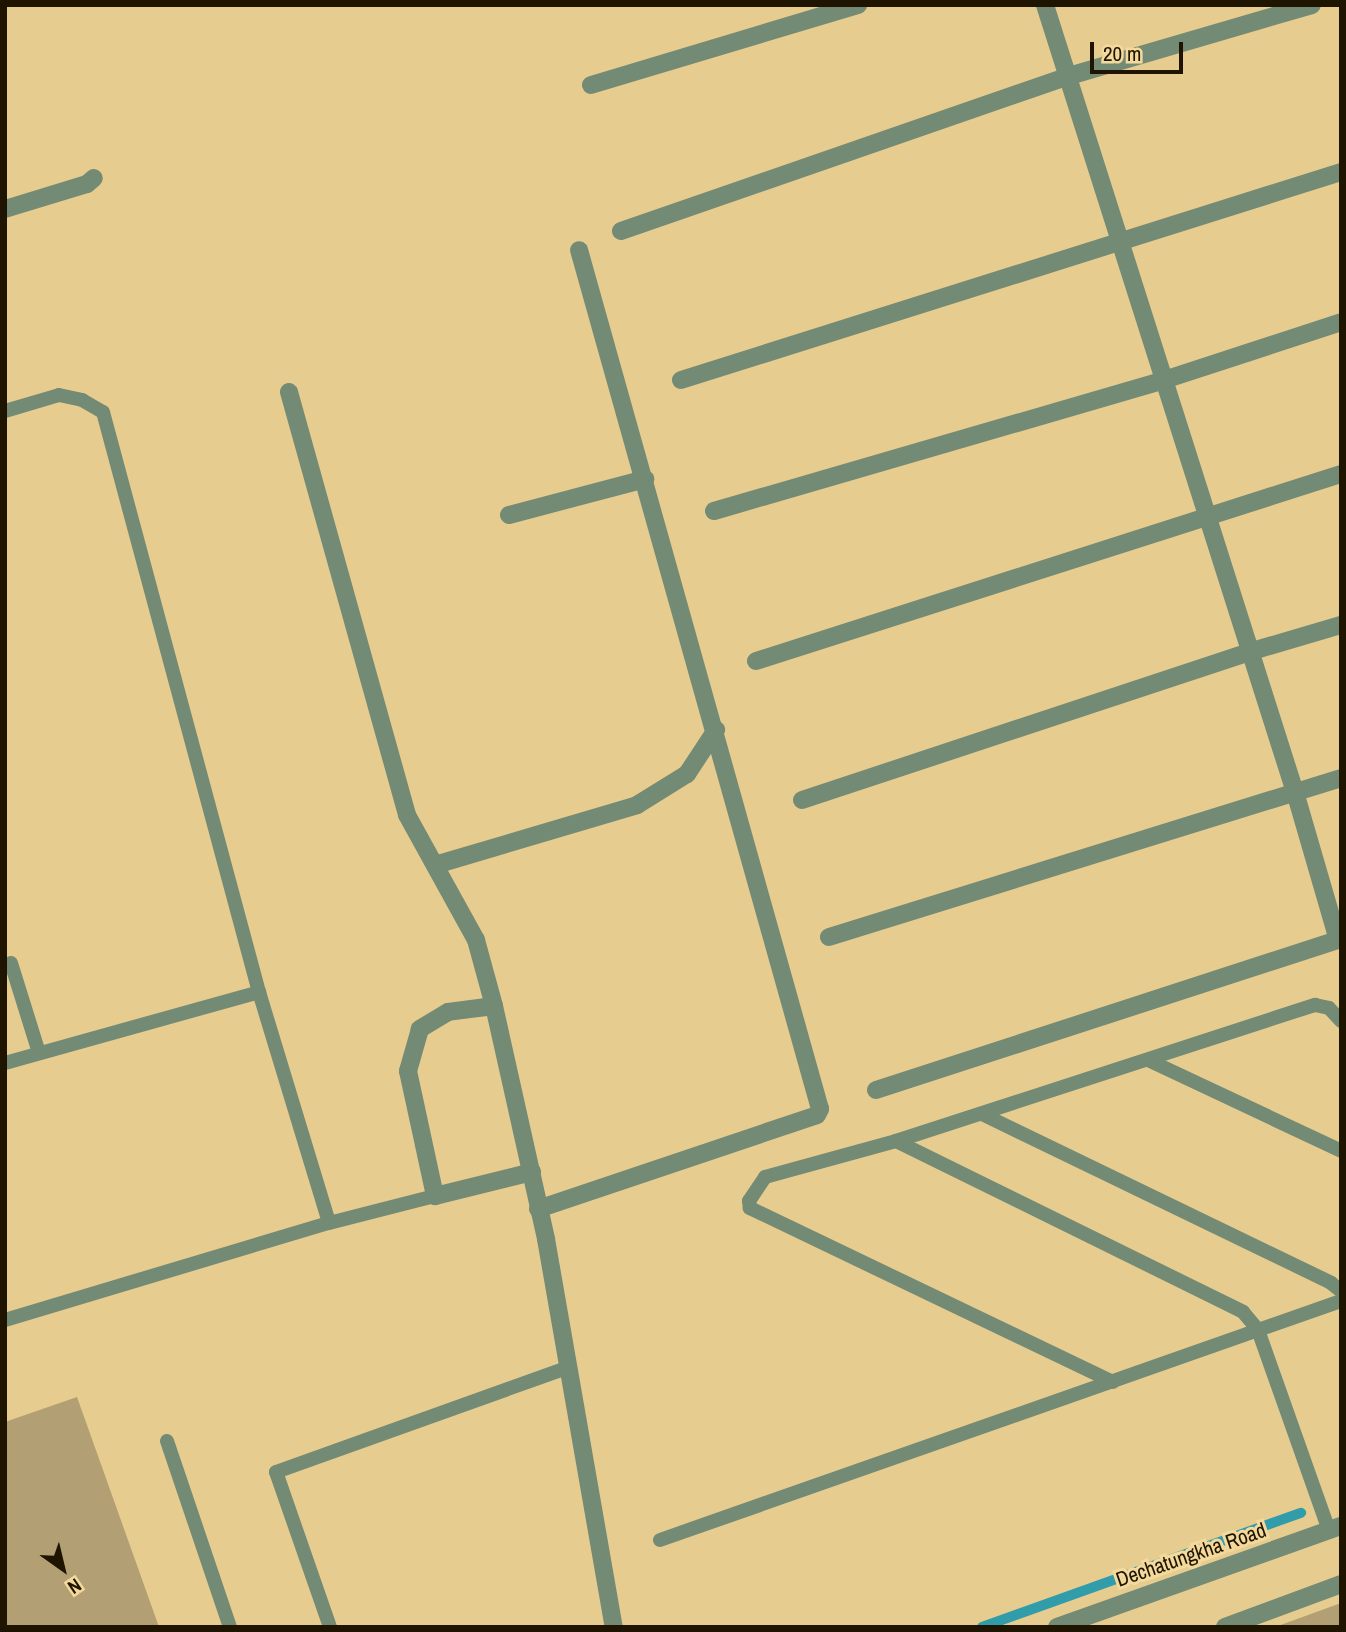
<!DOCTYPE html>
<style>
body{margin:0}
#map{position:relative;width:1346px;height:1632px;overflow:hidden;background:#e7cc90;font-family:"Archivo Narrow",sans-serif}
div>[style]{position:absolute}
[style*='--x']{left:calc(var(--x)*1px);top:calc(var(--y)*1px);width:calc(var(--w)*1px);rotate:calc(var(--a)*1deg)}
.green>*{inset:0;background:#b39f74}
.stream>*{height:10px;margin:-5px;padding:0 5px;transform-origin:5px;border-radius:5px;background:#319daa}
.service>*{height:14px;margin:-7px;padding:0 7px;transform-origin:7px;border-radius:7px;background:#738b75}
.minor>*{height:18px;margin:-9px;padding:0 9px;transform-origin:9px;border-radius:9px;background:#738b75}
.tertiary>*{height:18px;margin:-9px;padding:0 9px;transform-origin:9px;border-radius:9px;background:#738b75}
span{translate:-50% -50%;white-space:nowrap;text-align:center;line-height:1.15;-webkit-text-stroke:6px #f4d99d;paint-order:stroke}
.street-label{font-size:21px;color:#1e1400}
.frame{position:absolute;inset:0;border:7px solid #1e1400;pointer-events:none}
.north{position:absolute;left:28px;top:1534px;width:70px;height:70px;-webkit-text-stroke:5px #f4d99d;paint-order:stroke;rotate:146deg;font-size:19px;font-weight:700;line-height:28px;text-align:center;color:#1e1400}
.north::after{content:'';display:block;margin:auto;width:24px;height:32px;background:#1e1400;clip-path:polygon(50% 0,100% 100%,50% 72%,0 100%)}
.scale{position:absolute;left:1090px;top:42px;width:93px;height:32px;box-sizing:border-box;border:4px solid #1e1400;border-top:0;padding-left:9px;font-size:21px;line-height:24px;white-space:nowrap;color:#1e1400;-webkit-text-stroke:5px #f4d99d;paint-order:stroke}
</style>
<div id="map">
<div class="green">
<i style="clip-path:polygon(77px 1397px,159px 1627px,5px 1627px,5px 1422px)"></i>
<i style="clip-path:polygon(1341px 1603px,1341px 1627px,1275px 1627px)"></i>
</div>
<div class="stream">
<i style="--x:982;--y:1627;--w:339;--a:-19.7"></i>
</div>
<div class="service">
<i style="--x:5;--y:411;--w:56;--a:-16.5"></i>
<i style="--x:59;--y:395;--w:24;--a:12"></i>
<i style="--x:82;--y:400;--w:24;--a:30"></i>
<i style="--x:103;--y:412;--w:601;--a:74.95"></i>
<i style="--x:259;--y:992;--w:241;--a:73.1"></i>
<i style="--x:11;--y:963;--w:94;--a:72.7"></i>
<i style="--x:1148;--y:1060;--w:213;--a:25.2"></i>
<i style="--x:5;--y:1063;--w:264;--a:-15.6"></i>
<i style="--x:982;--y:1114;--w:388;--a:25.8"></i>
<i style="--x:1331;--y:1283;--w:13;--a:39"></i>
<i style="--x:896;--y:1141;--w:387;--a:26.2"></i>
<i style="--x:1243;--y:1312;--w:23;--a:50"></i>
<i style="--x:1258;--y:1330;--w:212;--a:70.5"></i>
<i style="--x:5;--y:1320;--w:338;--a:-16.7"></i>
<i style="--x:329;--y:1223;--w:109;--a:-14.3"></i>
<i style="--x:1113;--y:1382;--w:403;--a:-154.4"></i>
<i style="--x:750;--y:1208;--w:7;--a:-98"></i>
<i style="--x:749;--y:1201;--w:29;--a:-56"></i>
<i style="--x:765;--y:1177;--w:136;--a:-15.4"></i>
<i style="--x:896;--y:1141;--w:441;--a:-18"></i>
<i style="--x:1315;--y:1005;--w:14;--a:12"></i>
<i style="--x:1329;--y:1008;--w:18;--a:47"></i>
<i style="--x:167;--y:1441;--w:196;--a:71.3"></i>
<i style="--x:660;--y:1540;--w:722;--a:-19.34"></i>
<i style="--x:330;--y:1627;--w:164;--a:-109.2"></i>
<i style="--x:276;--y:1472;--w:309;--a:-19.7"></i>
</div>
<div class="minor">
<i style="--x:1045;--y:5;--w:826;--a:72.38"></i>
<i style="--x:1295;--y:792;--w:154;--a:73.8"></i>
<i style="--x:591;--y:85;--w:279;--a:-16.7"></i>
<i style="--x:5;--y:209;--w:86;--a:-17"></i>
<i style="--x:87;--y:184;--w:9;--a:-41"></i>
<i style="--x:621;--y:231;--w:474;--a:-19.1"></i>
<i style="--x:1069;--y:76;--w:253;--a:-16.3"></i>
<i style="--x:681;--y:380;--w:692;--a:-17.49"></i>
<i style="--x:289;--y:392;--w:439;--a:74.4"></i>
<i style="--x:407;--y:815;--w:143;--a:61.1"></i>
<i style="--x:476;--y:940;--w:68;--a:74.7"></i>
<i style="--x:494;--y:1006;--w:239;--a:77.4"></i>
<i style="--x:546;--y:1239;--w:394;--a:80.1"></i>
<i style="--x:714;--y:511;--w:469;--a:-16.2"></i>
<i style="--x:1164;--y:380;--w:186;--a:-18.1"></i>
<i style="--x:509;--y:515;--w:141;--a:-14.8"></i>
<i style="--x:756;--y:661;--w:614;--a:-17.73"></i>
<i style="--x:802;--y:800;--w:471;--a:-18.3"></i>
<i style="--x:1249;--y:652;--w:96;--a:-16.4"></i>
<i style="--x:435;--y:865;--w:211;--a:-16.5"></i>
<i style="--x:637;--y:805;--w:59;--a:-31.8"></i>
<i style="--x:687;--y:774;--w:53;--a:-56.6"></i>
<i style="--x:829;--y:937;--w:536;--a:-17.25"></i>
<i style="--x:494;--y:1006;--w:46;--a:172.6"></i>
<i style="--x:448;--y:1012;--w:33;--a:149"></i>
<i style="--x:420;--y:1029;--w:44;--a:105.9"></i>
<i style="--x:408;--y:1071;--w:128;--a:77.8"></i>
<i style="--x:435;--y:1196;--w:100;--a:-13.9"></i>
<i style="--x:876;--y:1090;--w:489;--a:-18"></i>
<i style="--x:538;--y:1209;--w:294;--a:-18.6"></i>
<i style="--x:817;--y:1115;--w:7;--a:-63"></i>
<i style="--x:820;--y:1109;--w:892;--a:-105.67"></i>
</div>
<div class="tertiary">
<i style="--x:1057;--y:1627;--w:301;--a:-19.6"></i>
<i style="--x:1225;--y:1627;--w:124;--a:-20.3"></i>
</div>
<div class="street-label">
<span style="left:1191px;top:1555px;rotate:-19deg">Dechatungkha Road</span>
</div>
<div class="frame"></div>
<div class="north">N</div>
<div class="scale">20 m</div>
</div>
